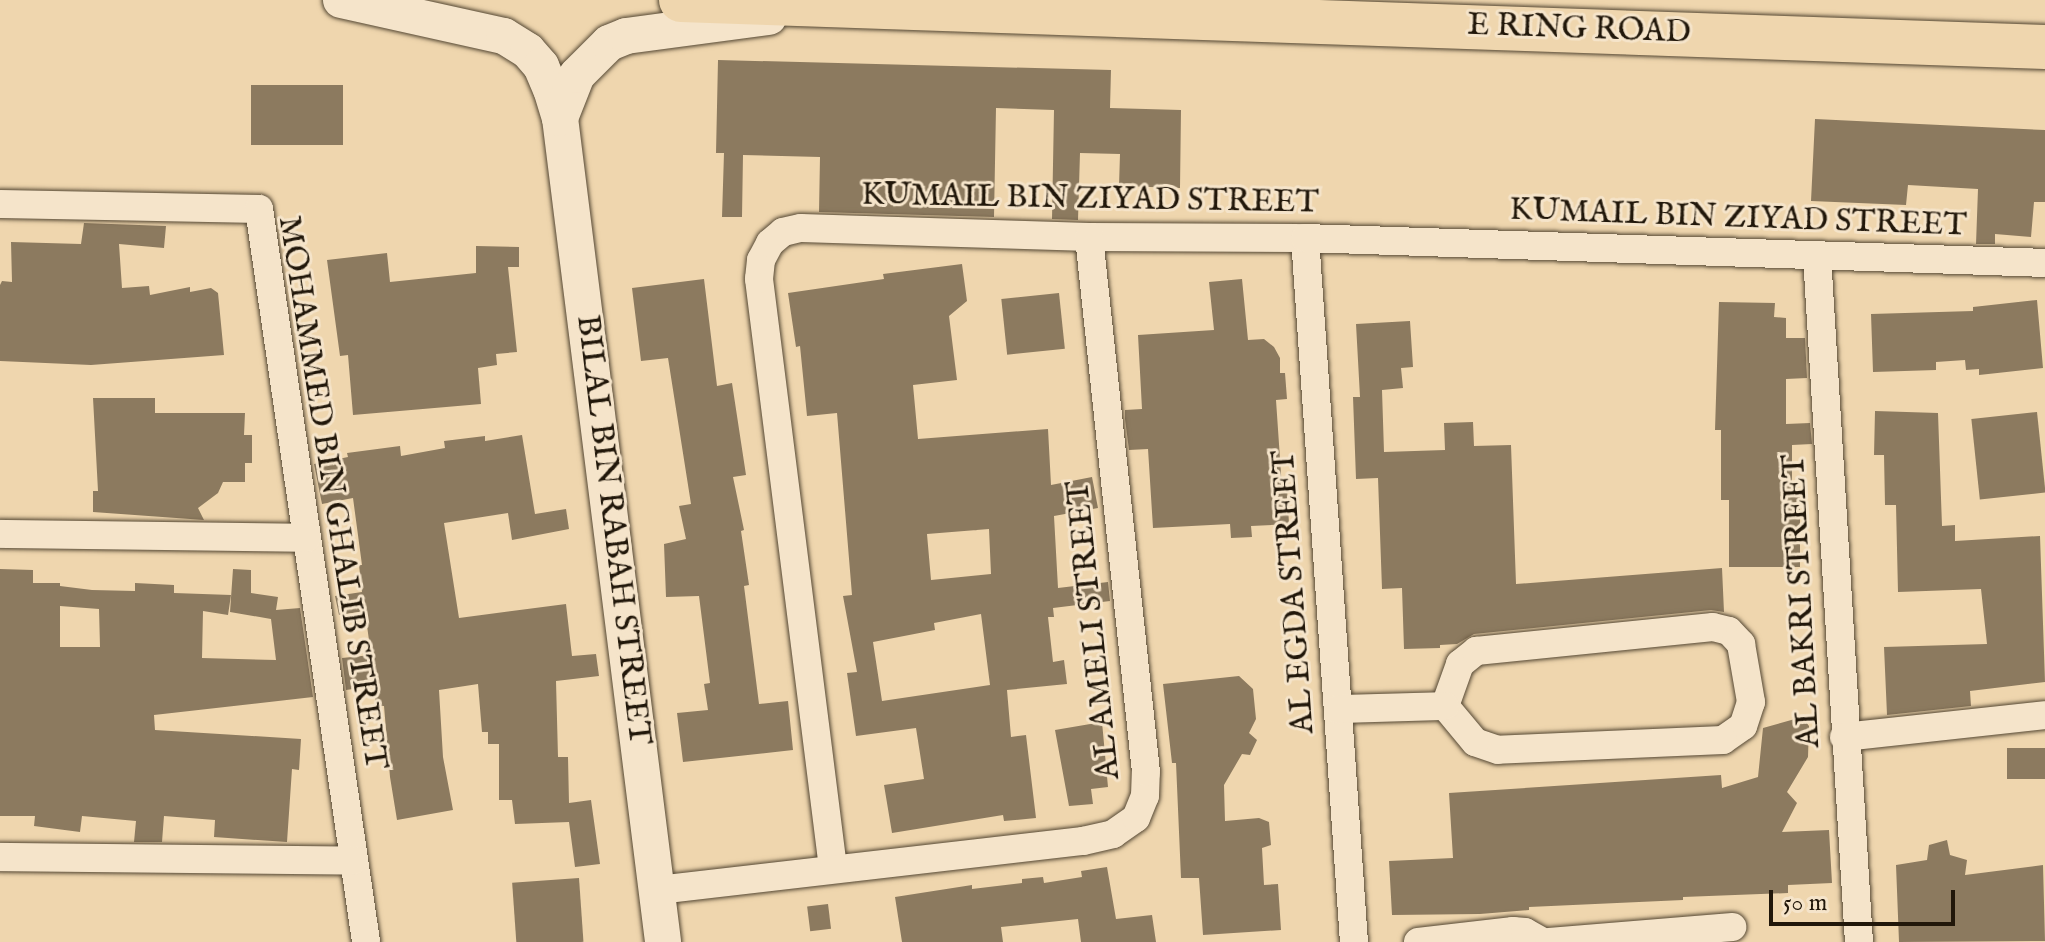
<!DOCTYPE html>
<style>
body{margin:0}
#map{position:relative;width:2045px;height:942px;overflow:hidden;background:#efd6ae;font-family:"IM FELL English",serif}
div>[style]{position:absolute}
[style*='--x']{left:calc(var(--x)*1px);top:calc(var(--y)*1px);width:calc(var(--w)*1px);rotate:calc(var(--a)*1deg)}
.building>*{inset:0;background:#8c7a5f;transform-origin:0 0}
.roads{filter:drop-shadow(0 0 2px #544733) drop-shadow(0 0 2px #544733)}
.minor>*{height:28px;margin:-14px;padding:0 14px;transform-origin:14px;border-radius:14px;background:#f5e4ca}
.tertiary>*{height:36px;margin:-18px;padding:0 18px;transform-origin:18px;border-radius:18px;background:#f5e4ca}
.primary>*{height:44px;margin:-22px;padding:0 22px;transform-origin:22px;border-radius:22px;background:#efd6ae}
span{translate:-50% -50%;white-space:nowrap;text-align:center;line-height:1.15;-webkit-text-stroke:6px #f5e4ca;paint-order:stroke}
.street-label{font-size:32px;color:#21170a}
.scale{position:absolute;left:1769px;top:890px;width:186px;height:36px;box-sizing:border-box;border:4px solid #21170a;border-top:0;padding-left:10px;font-size:24px;line-height:28px;white-space:nowrap;color:#21170a;-webkit-text-stroke:6px #f5e4ca;paint-order:stroke}
</style>
<div id="map">
<div class="building">
<i style="clip-path:polygon(718px 60px,1111px 70px,1110px 108px,1181px 110px,1180px 188px,1119px 186px,1120px 154px,1080px 153px,1078px 220px,1052px 219px,1054px 110px,996px 108px,994px 217px,819px 212px,820px 157px,743px 155px,742px 217px,722px 217px,724px 153px,716px 153px)"></i>
<i style="left:251px;top:85px;width:92px;height:60px"></i>
<i style="clip-path:polygon(1815px 119px,2045px 130px,2045px 202px,2034px 202px,2031px 237px,1995px 234px,1995px 244px,1976px 244px,1978px 189px,1908px 185px,1906px 205px,1811px 201px)"></i>
<i style="clip-path:polygon(84px 223px,166px 226px,164px 248px,119px 244px,122px 288px,149px 286px,150px 295px,190px 287px,190px 292px,211px 288px,218px 293px,224px 355px,91px 365px,0 361px,0 285px,2px 281px,12px 282px,11px 242px,81px 244px)"></i>
<i style="clip-path:polygon(476px 246px,519px 247px,519px 267px,508px 267px,517px 352px,496px 354px,497px 365px,478px 368px,481px 404px,353px 415px,348px 355px,340px 356px,327px 260px,387px 253px,390px 282px,476px 273px)"></i>
<i style="clip-path:polygon(evenodd,962px 264px,967px 301px,949px 316px,957px 380px,913px 385px,918px 439px,1048px 429px,1051px 485px,1092px 477px,1098px 508px,1054px 516px,1058px 588px,1108px 582px,1110px 601px,1053px 608px,1054px 617px,1048px 617px,1053px 662px,1064px 660px,1067px 684px,1007px 690px,1011px 737px,1026px 735px,1036px 818px,1004px 821px,1003px 815px,892px 833px,884px 785px,924px 779px,916px 728px,856px 736px,847px 673px,857px 672px,843px 596px,852px 595px,837px 413px,807px 416px,800px 346px,796px 347px,788px 293px,884px 279px,883px 274px,962px 264px,989px 529px,991px 574px,931px 580px,927px 534px,989px 529px,962px 264px,981px 614px,990px 685px,882px 701px,873px 642px,935px 630px,934px 623px,981px 614px)"></i>
<i style="clip-path:polygon(704px 279px,717px 386px,732px 383px,746px 475px,733px 477px,744px 530px,741px 531px,749px 585px,744px 586px,759px 704px,788px 701px,793px 750px,683px 762px,677px 713px,708px 710px,704px 684px,710px 683px,699px 596px,666px 597px,664px 544px,686px 539px,679px 506px,691px 504px,668px 358px,641px 361px,632px 288px)"></i>
<i style="clip-path:polygon(1242px 279px,1248px 340px,1264px 339px,1274px 347px,1280px 358px,1280px 373px,1285px 373px,1287px 399px,1276px 400px,1282px 488px,1287px 487px,1289px 524px,1251px 526px,1252px 537px,1231px 538px,1230px 524px,1153px 528px,1148px 449px,1129px 450px,1125px 419px,1125px 410px,1142px 409px,1138px 335px,1214px 330px,1209px 282px)"></i>
<i style="left:1059px;top:293px;width:56px;height:58px;rotate:84deg"></i>
<i style="clip-path:polygon(2037px 300px,2043px 368px,1979px 375px,1979px 369px,1966px 370px,1965px 360px,1936px 362px,1936px 370px,1873px 372px,1871px 314px,1973px 311px,1973px 307px)"></i>
<i style="clip-path:polygon(1719px 302px,1775px 303px,1774px 317px,1786px 318px,1786px 338px,1805px 338px,1807px 378px,1786px 379px,1786px 424px,1810px 423px,1812px 444px,1792px 445px,1792px 494px,1800px 494px,1800px 567px,1729px 567px,1729px 500px,1721px 500px,1721px 430px,1715px 430px)"></i>
<i style="clip-path:polygon(1410px 321px,1413px 367px,1401px 368px,1403px 388px,1382px 390px,1384px 452px,1445px 450px,1444px 423px,1473px 422px,1474px 446px,1511px 445px,1516px 584px,1722px 568px,1724px 612px,1711px 610px,1474px 634px,1457px 644px,1440px 645px,1440px 648px,1404px 649px,1402px 588px,1382px 589px,1378px 478px,1356px 479px,1353px 397px,1360px 397px,1356px 324px)"></i>
<i style="clip-path:polygon(93px 398px,155px 398px,155px 413px,245px 413px,244px 435px,252px 435px,252px 463px,245px 463px,245px 482px,223px 482px,218px 493px,198px 508px,204px 520px,93px 512px,93px 491px,98px 491px)"></i>
<i style="clip-path:polygon(1875px 411px,1938px 413px,1942px 526px,1955px 525px,1955px 541px,2040px 536px,2045px 682px,1970px 691px,1971px 706px,1887px 715px,1884px 647px,1987px 644px,1981px 589px,1898px 592px,1896px 505px,1885px 505px,1884px 455px,1874px 455px)"></i>
<i style="left:2037px;top:412px;width:81px;height:66px;rotate:84deg"></i>
<i style="clip-path:polygon(522px 435px,535px 514px,566px 509px,569px 529px,512px 540px,508px 513px,444px 523px,459px 618px,566px 604px,572px 656px,596px 654px,599px 676px,556px 681px,558px 757px,568px 757px,569px 803px,591px 800px,600px 864px,575px 867px,569px 822px,515px 824px,512px 800px,499px 800px,499px 744px,488px 744px,488px 732px,482px 732px,478px 684px,439px 690px,443px 757px,453px 810px,397px 820px,390px 777px,384px 706px,376px 706px,374px 686px,346px 690px,342px 658px,371px 655px,365px 611px,339px 615px,335px 596px,362px 592px,359px 565px,362px 565px,353px 498px,322px 504px,314px 464px,348px 457px,347px 453px,400px 446px,401px 456px,445px 448px,444px 441px,485px 436px,485px 441px)"></i>
<i style="clip-path:polygon(evenodd,0 569px,33px 570px,33px 583px,60px 583px,60px 586px,92px 590px,135px 591px,135px 583px,174px 585px,174px 593px,231px 595px,228px 615px,203px 611px,202px 658px,276px 660px,271px 619px,230px 612px,233px 569px,251px 570px,251px 593px,278px 597px,276px 610px,300px 608px,313px 697px,154px 715px,155px 730px,301px 739px,299px 770px,292px 769px,287px 842px,214px 837px,215px 820px,164px 816px,162px 842px,134px 842px,136px 821px,82px 816px,80px 832px,34px 826px,35px 816px,0 816px,0 569px,60px 606px,99px 609px,100px 647px,60px 647px,60px 606px)"></i>
<i style="clip-path:polygon(1239px 676px,1253px 689px,1256px 719px,1249px 733px,1257px 740px,1250px 755px,1242px 754px,1224px 785px,1225px 821px,1259px 818px,1269px 822px,1271px 845px,1262px 848px,1264px 885px,1278px 884px,1281px 930px,1203px 935px,1199px 878px,1181px 878px,1176px 763px,1172px 763px,1163px 684px)"></i>
<i style="clip-path:polygon(1802px 717px,1809px 726px,1808px 757px,1787px 792px,1797px 803px,1782px 832px,1829px 830px,1832px 883px,1788px 885px,1788px 893px,1683px 897px,1683px 900px,1529px 907px,1529px 910px,1480px 914px,1392px 915px,1389px 861px,1453px 858px,1449px 793px,1721px 775px,1722px 788px,1758px 777px,1763px 728px)"></i>
<i style="clip-path:polygon(1102px 722px,1108px 787px,1091px 789px,1093px 804px,1069px 806px,1055px 730px)"></i>
<i style="left:2045px;top:748px;width:31px;height:38px;rotate:90deg"></i>
<i style="clip-path:polygon(1947px 840px,1950px 855px,1967px 860px,1965px 875px,2043px 865px,2045px 941px,1899px 942px,1896px 865px,1927px 860px,1929px 845px)"></i>
<i style="clip-path:polygon(1107px 867px,1116px 919px,1152px 915px,1156px 942px,1081px 942px,1078px 919px,1001px 927px,1003px 942px,902px 942px,895px 897px,972px 885px,972px 889px,1022px 883px,1022px 879px,1043px 877px,1044px 883px,1082px 877px,1081px 871px)"></i>
<i style="left:579px;top:878px;width:64px;height:67px;rotate:86deg"></i>
<i style="left:828px;top:904px;width:25px;height:21px;rotate:83deg"></i>
</div>
<div class="roads">
<div class="minor">
<i style="--x:0;--y:204;--w:259;--a:1.1"></i>
<i style="--x:259;--y:209;--w:741;--a:81.69"></i>
<i style="--x:1305;--y:238;--w:706;--a:86.02"></i>
<i style="--x:1817;--y:256;--w:687;--a:86.5"></i>
<i style="--x:0;--y:534;--w:307;--a:0.7"></i>
<i style="--x:1713;--y:627;--w:16;--a:14"></i>
<i style="--x:1729;--y:631;--w:18;--a:47"></i>
<i style="--x:1741;--y:644;--w:59;--a:80.2"></i>
<i style="--x:1751;--y:702;--w:25;--a:108"></i>
<i style="--x:1743;--y:726;--w:24;--a:145"></i>
<i style="--x:1723;--y:740;--w:225;--a:177.5"></i>
<i style="--x:1498;--y:750;--w:24;--a:-161"></i>
<i style="--x:1475;--y:742;--w:47;--a:-129.8"></i>
<i style="--x:1445;--y:706;--w:45;--a:-70.3"></i>
<i style="--x:1460;--y:664;--w:21;--a:-39"></i>
<i style="--x:1476;--y:651;--w:238;--a:-5.8"></i>
<i style="--x:1338;--y:709;--w:107;--a:-1.6"></i>
<i style="--x:1844;--y:737;--w:202;--a:-6.2"></i>
<i style="--x:0;--y:857;--w:353;--a:0.6"></i>
<i style="--x:833;--y:868;--w:594;--a:-97.16"></i>
<i style="--x:759;--y:279;--w:19;--a:-84"></i>
<i style="--x:761;--y:260;--w:19;--a:-62"></i>
<i style="--x:770;--y:243;--w:17;--a:-40"></i>
<i style="--x:783;--y:232;--w:18;--a:-13"></i>
<i style="--x:801;--y:228;--w:288;--a:1.8"></i>
<i style="--x:1089;--y:237;--w:216;--a:0.3"></i>
<i style="--x:1305;--y:238;--w:740;--a:1.93"></i>
<i style="--x:658;--y:890;--w:428;--a:-6.6"></i>
<i style="--x:1083;--y:841;--w:31;--a:-13"></i>
<i style="--x:1113;--y:834;--w:28;--a:-35"></i>
<i style="--x:1136;--y:818;--w:24;--a:-68"></i>
<i style="--x:1145;--y:796;--w:24;--a:-88"></i>
<i style="--x:1146;--y:772;--w:538;--a:-96.08"></i>
<i style="--x:1418;--y:942;--w:96;--a:-6.6"></i>
<i style="--x:1513;--y:931;--w:12;--a:5"></i>
<i style="--x:1525;--y:932;--w:21;--a:29"></i>
<i style="--x:1549;--y:942;--w:184;--a:-4.7"></i>
</div>
<div class="tertiary">
<i style="--x:341;--y:0;--w:167;--a:12.5"></i>
<i style="--x:504;--y:36;--w:28;--a:32"></i>
<i style="--x:528;--y:51;--w:20;--a:49"></i>
<i style="--x:541;--y:66;--w:25;--a:67"></i>
<i style="--x:551;--y:89;--w:30;--a:73"></i>
<i style="--x:560;--y:118;--w:830;--a:82.87"></i>
<i style="--x:560;--y:118;--w:46;--a:-68.4"></i>
<i style="--x:577;--y:75;--w:45;--a:-45"></i>
<i style="--x:609;--y:43;--w:18;--a:-22"></i>
<i style="--x:626;--y:36;--w:144;--a:-7.6"></i>
</div>
<div class="primary">
<i style="--x:681;--y:0;--w:1365;--a:1.97"></i>
</div>
</div>
<div class="street-label">
<span style="left:1579px;top:30px;rotate:2deg">E RING ROAD</span>
<span style="left:1090px;top:200px;rotate:1deg">KUMAIL BIN ZIYAD STREET</span>
<span style="left:1738px;top:219px;rotate:2deg">KUMAIL BIN ZIYAD STREET</span>
<span style="left:331px;top:493px;rotate:81deg">MOHAMMED BIN GHALIB STREET</span>
<span style="left:612px;top:530px;rotate:83deg">BILAL BIN RABAH STREET</span>
<span style="left:1295px;top:592px;rotate:-94deg">AL EGDA STREET</span>
<span style="left:1803px;top:601px;rotate:-93deg">AL BAKRI STREET</span>
<span style="left:1095px;top:630px;rotate:-96deg">AL AMELI STREET</span>
</div>
<div class="scale">50 m</div>
</div>
